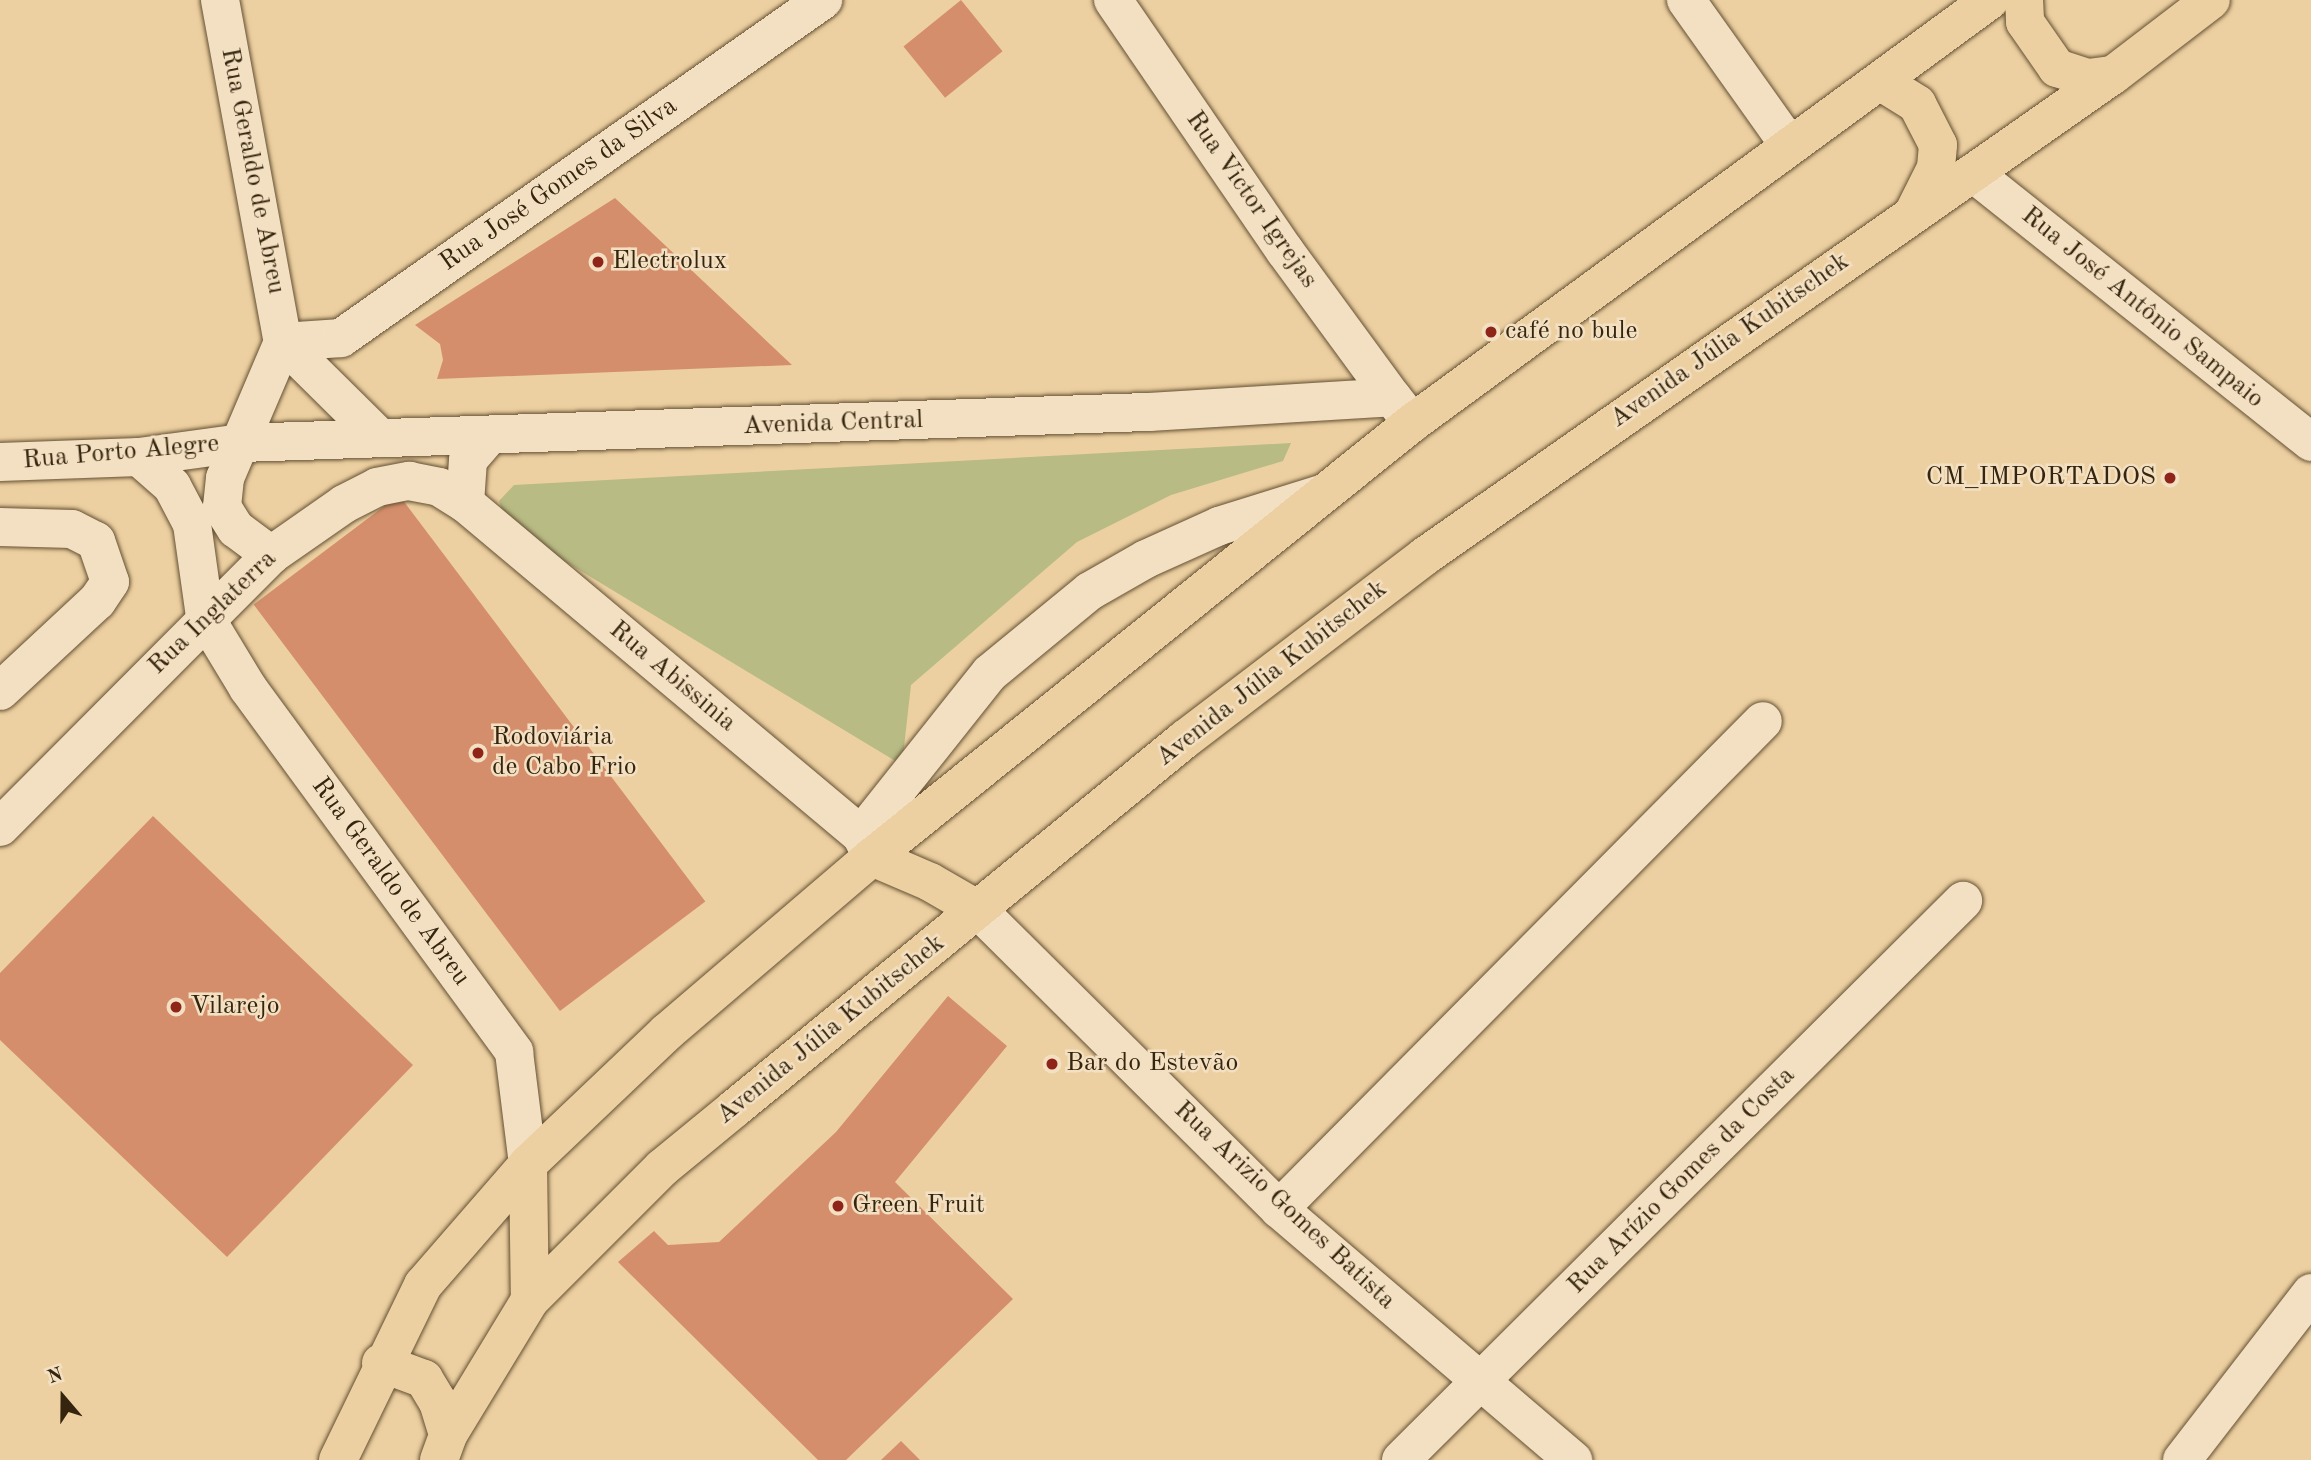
<!DOCTYPE html>
<meta charset="utf-8">
<style>
body{margin:0}
#map{position:relative;width:2311px;height:1460px;overflow:hidden;background:#edd0a1;font-family:"Old Standard TT",serif}
div>[style]{position:absolute}
[style*='--x']{left:calc(var(--x)*1px);top:calc(var(--y)*1px);width:calc(var(--w)*1px);rotate:calc(var(--a)*1deg)}
.green>*{inset:0;background:#b8bb84}
.building>*{inset:0;background:#d58e6b;transform-origin:0 0}
.roads{filter:drop-shadow(0 0 2px #635033) drop-shadow(0 0 2px #635033)}
.minor>*{height:38px;margin:-19px;padding:0 19px;transform-origin:19px;border-radius:19px;background:#f3e0c2}
.major>*{height:38px;margin:-19px;padding:0 19px;transform-origin:19px;border-radius:19px;background:#edd0a1}
.dots>*{width:19px;height:19px;translate:-50% -50%;box-sizing:border-box;border:4px solid #f3e0c2;border-radius:50%}
span{translate:-50% -50%;white-space:nowrap;text-align:center;line-height:1.15;-webkit-text-stroke:5px #f3e0c2;paint-order:stroke}
.street-label{font-size:26px;color:#35250e}
.poi-label{font-size:26px;color:#35250e}
.left{translate:0 -50%;text-align:left}
.right{translate:-100% -50%;text-align:right}
.north{position:absolute;left:28px;top:1362px;width:70px;height:70px;-webkit-text-stroke:5px #f3e0c2;paint-order:stroke;rotate:340deg;font-size:19px;font-weight:700;line-height:28px;text-align:center;color:#35250e}
.north::after{content:'';display:block;margin:auto;width:24px;height:32px;background:#35250e;clip-path:polygon(50% 0,100% 100%,50% 72%,0 100%)}
</style>
<div id="map">
<div class="green">
<i style="clip-path:polygon(1291px 443px,1283px 461px,1171px 495px,1077px 542px,911px 685px,902px 765px,508px 527px,499px 501px,514px 485px)"></i>
</div>
<div class="building">
<i style="left:961px;top:0;width:66px;height:74px;rotate:51deg"></i>
<i style="clip-path:polygon(615px 198px,792px 365px,437px 379px,443px 360px,440px 344px,415px 325px)"></i>
<i style="left:399px;top:495px;width:509px;height:182px;rotate:53deg"></i>
<i style="clip-path:polygon(153px 816px,413px 1065px,227px 1257px,0 1040px,0 973px)"></i>
<i style="clip-path:polygon(948px 996px,1007px 1046px,895px 1182px,1013px 1299px,846px 1460px,818px 1460px,618px 1262px,654px 1231px,668px 1245px,719px 1242px,836px 1132px)"></i>
<i style="clip-path:polygon(901px 1441px,920px 1460px,881px 1460px)"></i>
</div>
<div class="roads">
<div class="minor">
<i style="--x:220;--y:0;--w:348;--a:79.6"></i>
<i style="--x:283;--y:342;--w:148;--a:113.1"></i>
<i style="--x:225;--y:478;--w:29;--a:96"></i>
<i style="--x:222;--y:507;--w:26;--a:58"></i>
<i style="--x:236;--y:529;--w:44;--a:36.6"></i>
<i style="--x:1113;--y:0;--w:304;--a:55.6"></i>
<i style="--x:1285;--y:251;--w:181;--a:53.8"></i>
<i style="--x:1686;--y:0;--w:178;--a:54.6"></i>
<i style="--x:1973;--y:173;--w:432;--a:38.5"></i>
<i style="--x:283;--y:342;--w:58;--a:-3.9"></i>
<i style="--x:341;--y:338;--w:589;--a:-35.04"></i>
<i style="--x:283;--y:342;--w:136;--a:44.7"></i>
<i style="--x:139;--y:457;--w:44;--a:41.3"></i>
<i style="--x:172;--y:486;--w:43;--a:62.2"></i>
<i style="--x:192;--y:524;--w:94;--a:82"></i>
<i style="--x:205;--y:617;--w:83;--a:58.8"></i>
<i style="--x:248;--y:688;--w:451;--a:53.8"></i>
<i style="--x:514;--y:1052;--w:113;--a:82.9"></i>
<i style="--x:0;--y:462;--w:139;--a:-2.1"></i>
<i style="--x:139;--y:457;--w:103;--a:-7.8"></i>
<i style="--x:241;--y:443;--w:909;--a:-1.96"></i>
<i style="--x:1149;--y:412;--w:243;--a:-3.5"></i>
<i style="--x:1392;--y:397;--w:33;--a:52"></i>
<i style="--x:465;--y:503;--w:43;--a:-86"></i>
<i style="--x:468;--y:460;--w:30;--a:-49"></i>
<i style="--x:0;--y:527;--w:72;--a:1.6"></i>
<i style="--x:72;--y:529;--w:27;--a:27"></i>
<i style="--x:96;--y:541;--w:43;--a:71.1"></i>
<i style="--x:110;--y:582;--w:23;--a:124"></i>
<i style="--x:97;--y:601;--w:132;--a:137.1"></i>
<i style="--x:0;--y:827;--w:384;--a:-45.1"></i>
<i style="--x:271;--y:555;--w:89;--a:-34.9"></i>
<i style="--x:344;--y:504;--w:37;--a:-27"></i>
<i style="--x:377;--y:487;--w:33;--a:-11"></i>
<i style="--x:409;--y:481;--w:31;--a:11"></i>
<i style="--x:439;--y:487;--w:31;--a:32"></i>
<i style="--x:465;--y:503;--w:517;--a:39.98"></i>
<i style="--x:861;--y:835;--w:25;--a:63"></i>
<i style="--x:861;--y:835;--w:207;--a:-51.5"></i>
<i style="--x:990;--y:673;--w:129;--a:-39.4"></i>
<i style="--x:1090;--y:591;--w:64;--a:-29.7"></i>
<i style="--x:1146;--y:559;--w:80;--a:-24.3"></i>
<i style="--x:1219;--y:526;--w:110;--a:-17.4"></i>
<i style="--x:977;--y:909;--w:426;--a:44.8"></i>
<i style="--x:1279;--y:1209;--w:387;--a:40.5"></i>
<i style="--x:1279;--y:1209;--w:687;--a:-45.24"></i>
<i style="--x:1401;--y:1460;--w:793;--a:-44.85"></i>
<i style="--x:2182;--y:1460;--w:211;--a:-52.3"></i>
</div>
<div class="major">
<i style="--x:2024;--y:0;--w:22;--a:87"></i>
<i style="--x:2025;--y:22;--w:56;--a:55.2"></i>
<i style="--x:2057;--y:68;--w:33;--a:18"></i>
<i style="--x:2088;--y:78;--w:25;--a:-7"></i>
<i style="--x:1880;--y:81;--w:44;--a:31.9"></i>
<i style="--x:1917;--y:104;--w:46;--a:62.9"></i>
<i style="--x:1938;--y:145;--w:23;--a:95"></i>
<i style="--x:1936;--y:168;--w:49;--a:116.6"></i>
<i style="--x:872;--y:857;--w:63;--a:23.3"></i>
<i style="--x:930;--y:882;--w:54;--a:29.9"></i>
<i style="--x:528;--y:1164;--w:136;--a:89.2"></i>
<i style="--x:381;--y:1363;--w:46;--a:20.4"></i>
<i style="--x:424;--y:1379;--w:27;--a:59"></i>
<i style="--x:438;--y:1402;--w:34;--a:73"></i>
<i style="--x:338;--y:1460;--w:195;--a:-64.1"></i>
<i style="--x:423;--y:1285;--w:160;--a:-49"></i>
<i style="--x:528;--y:1164;--w:192;--a:-43.5"></i>
<i style="--x:667;--y:1032;--w:270;--a:-40.5"></i>
<i style="--x:872;--y:857;--w:693;--a:-38.79"></i>
<i style="--x:1412;--y:423;--w:716;--a:-36.2"></i>
<i style="--x:439;--y:1460;--w:27;--a:-70"></i>
<i style="--x:448;--y:1435;--w:158;--a:-58.7"></i>
<i style="--x:530;--y:1300;--w:187;--a:-45"></i>
<i style="--x:662;--y:1168;--w:94;--a:-39.4"></i>
<i style="--x:735;--y:1108;--w:582;--a:-39.35"></i>
<i style="--x:1185;--y:739;--w:302;--a:-37.3"></i>
<i style="--x:1425;--y:556;--w:839;--a:-34.96"></i>
<i style="--x:2113;--y:75;--w:123;--a:-37.4"></i>
</div>
</div>
<div class="dots">
<i style="left:598px;top:262px;background:#8f2418"></i>
<i style="left:1491px;top:332px;background:#8f2418"></i>
<i style="left:2170px;top:478px;background:#8f2418"></i>
<i style="left:478px;top:753px;background:#8f2418"></i>
<i style="left:176px;top:1007px;background:#8f2418"></i>
<i style="left:1052px;top:1064px;background:#8f2418"></i>
<i style="left:838px;top:1206px;background:#8f2418"></i>
</div>
<div class="street-label">
<span style="left:252px;top:171px;rotate:79deg">Rua Geraldo de Abreu</span>
<span style="left:559px;top:185px;rotate:-35deg">Rua José Gomes da Silva</span>
<span style="left:1251px;top:200px;rotate:55deg">Rua Victor Igrejas</span>
<span style="left:2142px;top:308px;rotate:39deg">Rua José Antônio Sampaio</span>
<span style="left:1730px;top:341px;rotate:-35deg">Avenida Júlia Kubitschek</span>
<span style="left:833px;top:424px;rotate:-2deg">Avenida Central</span>
<span style="left:121px;top:453px;rotate:-5deg">Rua Porto Alegre</span>
<span style="left:213px;top:613px;rotate:-44deg">Rua Inglaterra</span>
<span style="left:1272px;top:674px;rotate:-38deg">Avenida Júlia Kubitschek</span>
<span style="left:672px;top:677px;rotate:40deg">Rua Abissinia</span>
<span style="left:390px;top:882px;rotate:54deg">Rua Geraldo de Abreu</span>
<span style="left:831px;top:1030px;rotate:-39deg">Avenida Júlia Kubitschek</span>
<span style="left:1682px;top:1181px;rotate:-45deg">Rua Arízio Gomes da Costa</span>
<span style="left:1284px;top:1206px;rotate:43deg">Rua Arizio Gomes Batista</span>
</div>
<div class="poi-label">
<span class="left" style="left:612px;top:262px">Electrolux</span>
<span class="left" style="left:1505px;top:332px">café no bule</span>
<span class="right" style="left:2156px;top:478px">CM_IMPORTADOS</span>
<span class="left" style="left:492px;top:753px">Rodoviária<br>de Cabo Frio</span>
<span class="left" style="left:190px;top:1007px">Vilarejo</span>
<span class="left" style="left:1066px;top:1064px">Bar do Estevão</span>
<span class="left" style="left:852px;top:1206px">Green Fruit</span>
</div>
<div class="north">N</div>
</div>
